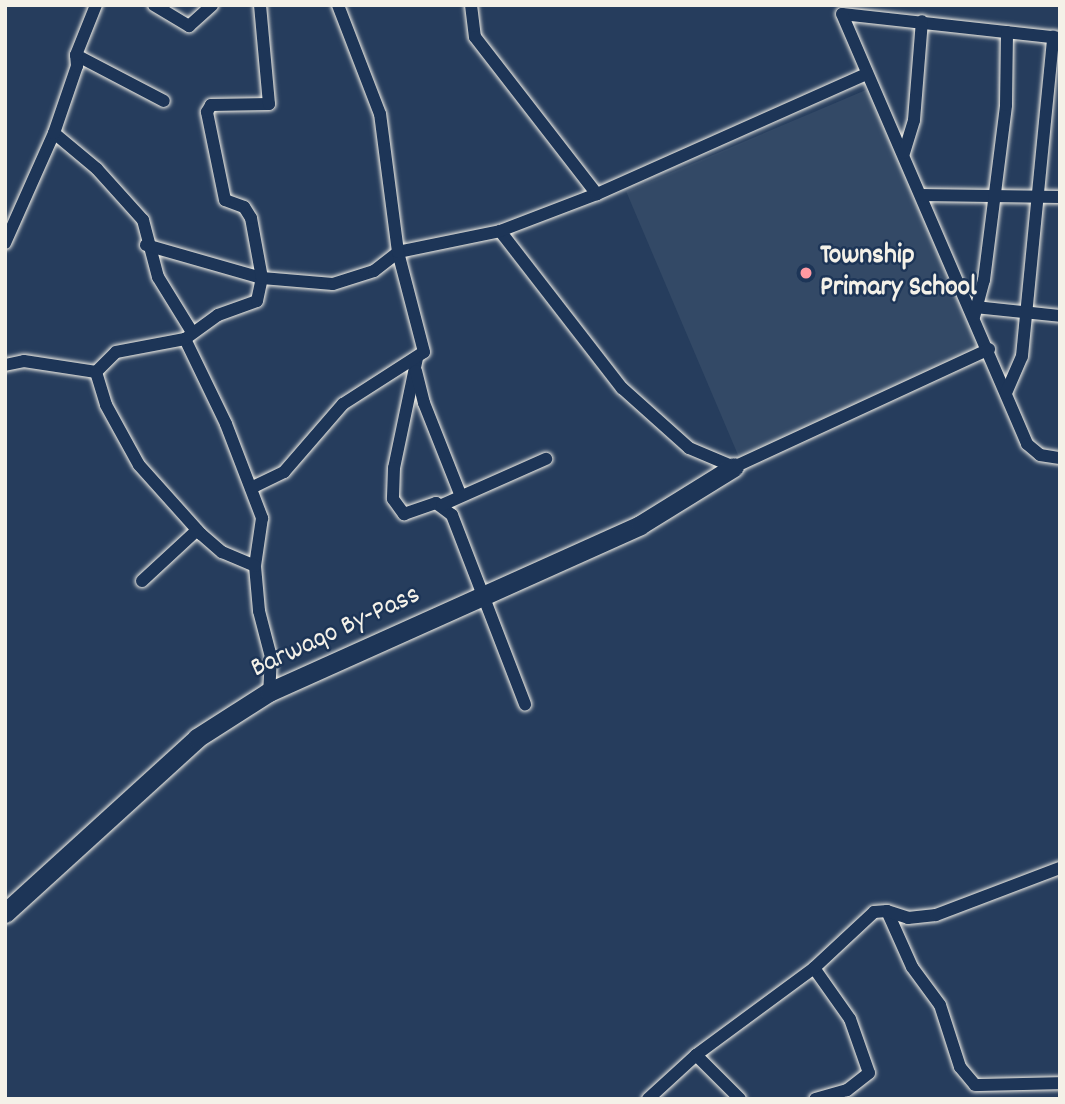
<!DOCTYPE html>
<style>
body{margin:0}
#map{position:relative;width:1065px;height:1104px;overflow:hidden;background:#263d5d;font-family:Dekko,sans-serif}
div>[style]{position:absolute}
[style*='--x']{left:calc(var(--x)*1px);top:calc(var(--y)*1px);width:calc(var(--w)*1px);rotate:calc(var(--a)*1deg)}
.built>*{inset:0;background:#334966;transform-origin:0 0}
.roads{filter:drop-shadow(0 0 2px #f4f1e8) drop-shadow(0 0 2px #f4f1e8)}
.minor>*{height:12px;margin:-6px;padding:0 6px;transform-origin:6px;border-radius:6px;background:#1d3557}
.highway>*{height:19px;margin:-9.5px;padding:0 9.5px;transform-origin:9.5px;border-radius:9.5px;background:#1d3557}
.dots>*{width:19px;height:19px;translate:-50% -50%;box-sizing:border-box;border:4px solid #1d3557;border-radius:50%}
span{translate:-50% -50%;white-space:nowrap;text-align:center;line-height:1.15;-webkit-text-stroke:5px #1d3557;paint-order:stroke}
.poi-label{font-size:28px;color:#f4f1e8;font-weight:700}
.left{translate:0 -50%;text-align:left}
.street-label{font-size:28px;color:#f4f1e8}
.frame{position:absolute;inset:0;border:7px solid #f4f1e8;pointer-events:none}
</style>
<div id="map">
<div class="built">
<i style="left:873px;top:87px;width:292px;height:268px;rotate:67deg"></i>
</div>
<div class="roads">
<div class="minor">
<i style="--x:154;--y:5;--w:41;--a:31"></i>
<i style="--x:189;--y:26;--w:31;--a:-42"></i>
<i style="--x:471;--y:5;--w:32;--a:83"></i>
<i style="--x:475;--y:37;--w:199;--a:52.2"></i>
<i style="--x:1060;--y:38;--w:219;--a:-173.7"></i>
<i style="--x:842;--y:14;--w:468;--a:66.7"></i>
<i style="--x:1027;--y:444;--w:17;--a:40"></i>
<i style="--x:1040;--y:455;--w:20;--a:9"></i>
<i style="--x:76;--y:55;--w:99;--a:27.6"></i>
<i style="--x:54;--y:133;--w:56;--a:39.9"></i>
<i style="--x:97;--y:169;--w:69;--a:48"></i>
<i style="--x:143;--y:220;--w:59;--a:75.3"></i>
<i style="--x:158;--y:277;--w:65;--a:58.3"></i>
<i style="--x:904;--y:153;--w:34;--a:-73"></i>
<i style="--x:914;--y:120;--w:99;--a:-85.4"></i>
<i style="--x:921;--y:195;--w:139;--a:0.8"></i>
<i style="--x:500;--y:231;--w:199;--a:52.2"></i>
<i style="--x:622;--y:388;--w:90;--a:41.8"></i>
<i style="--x:689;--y:448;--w:49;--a:22.9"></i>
<i style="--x:734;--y:467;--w:281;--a:-24.8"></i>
<i style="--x:5;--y:243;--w:120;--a:-66"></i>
<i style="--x:54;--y:133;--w:71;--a:-71.1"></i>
<i style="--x:77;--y:66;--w:11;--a:-95"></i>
<i style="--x:76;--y:55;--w:54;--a:-68.2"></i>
<i style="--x:146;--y:245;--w:121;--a:15.9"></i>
<i style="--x:262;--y:278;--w:71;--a:4.8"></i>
<i style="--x:333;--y:284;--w:43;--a:-17.6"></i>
<i style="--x:374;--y:271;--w:31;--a:-38"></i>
<i style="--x:398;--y:252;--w:104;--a:-11.6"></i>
<i style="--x:500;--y:231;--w:104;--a:-20.9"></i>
<i style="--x:597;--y:194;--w:295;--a:-24"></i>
<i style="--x:975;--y:307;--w:85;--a:6"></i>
<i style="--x:974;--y:317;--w:38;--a:-75"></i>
<i style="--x:984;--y:280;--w:176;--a:-82.8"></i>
<i style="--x:1006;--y:105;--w:73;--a:-89.2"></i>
<i style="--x:185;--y:339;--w:94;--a:64.2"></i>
<i style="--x:226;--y:424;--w:101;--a:69"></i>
<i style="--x:262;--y:518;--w:49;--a:98.3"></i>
<i style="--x:255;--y:566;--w:45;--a:84.9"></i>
<i style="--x:259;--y:611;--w:48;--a:75.4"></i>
<i style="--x:271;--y:657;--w:35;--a:93"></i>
<i style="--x:417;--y:358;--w:112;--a:101.8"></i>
<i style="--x:394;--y:468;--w:31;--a:92"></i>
<i style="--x:393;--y:499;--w:19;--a:54"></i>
<i style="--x:404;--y:514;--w:34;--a:-19"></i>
<i style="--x:436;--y:503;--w:20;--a:37"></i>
<i style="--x:452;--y:515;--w:203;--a:68.9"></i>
<i style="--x:5;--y:365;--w:19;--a:-12"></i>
<i style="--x:24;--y:361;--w:73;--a:8.7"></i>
<i style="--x:96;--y:372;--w:28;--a:-45"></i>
<i style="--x:116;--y:352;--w:70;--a:-10.7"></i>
<i style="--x:185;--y:339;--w:41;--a:-36"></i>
<i style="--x:218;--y:315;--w:41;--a:-19.7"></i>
<i style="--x:257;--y:301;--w:24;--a:-78"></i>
<i style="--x:262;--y:278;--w:61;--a:-100.4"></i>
<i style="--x:251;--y:218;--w:13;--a:-122"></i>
<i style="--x:244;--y:207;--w:20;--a:-160"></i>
<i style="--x:225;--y:200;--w:90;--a:-101.6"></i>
<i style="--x:207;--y:112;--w:8;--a:-60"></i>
<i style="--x:211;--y:105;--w:58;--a:-1"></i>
<i style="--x:269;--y:104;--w:99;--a:-95.2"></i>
<i style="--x:416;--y:371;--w:33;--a:76"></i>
<i style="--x:424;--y:403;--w:98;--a:68.4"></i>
<i style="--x:96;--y:372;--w:34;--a:73"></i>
<i style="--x:106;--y:405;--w:68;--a:61.2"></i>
<i style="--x:139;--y:465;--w:93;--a:48.1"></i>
<i style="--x:201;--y:534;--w:28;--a:41"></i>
<i style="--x:222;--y:552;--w:36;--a:23"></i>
<i style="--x:1006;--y:393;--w:40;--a:-66.6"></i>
<i style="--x:1022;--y:356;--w:321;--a:-84.4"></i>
<i style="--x:251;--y:488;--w:37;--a:-26"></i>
<i style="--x:284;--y:472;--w:90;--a:-49.1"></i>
<i style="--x:343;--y:404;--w:96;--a:-32.7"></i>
<i style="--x:424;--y:352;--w:103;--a:-104.6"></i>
<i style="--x:398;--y:252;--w:139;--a:-97.4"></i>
<i style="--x:380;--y:114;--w:117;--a:-111.1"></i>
<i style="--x:442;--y:505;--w:114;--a:-23.9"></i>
<i style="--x:142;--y:581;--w:75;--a:-42.8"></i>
<i style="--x:887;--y:911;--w:61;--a:65.9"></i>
<i style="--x:912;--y:967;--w:47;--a:53.6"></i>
<i style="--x:940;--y:1005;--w:65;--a:72.1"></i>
<i style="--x:960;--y:1067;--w:23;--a:50"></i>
<i style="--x:975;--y:1085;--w:85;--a:-1.3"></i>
<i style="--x:814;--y:968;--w:62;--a:54.8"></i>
<i style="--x:850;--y:1019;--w:57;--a:70.6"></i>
<i style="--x:869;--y:1073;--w:28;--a:142"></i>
<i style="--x:847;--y:1090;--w:33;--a:164"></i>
<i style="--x:696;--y:1055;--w:62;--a:45"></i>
<i style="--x:648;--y:1099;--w:65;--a:-42.5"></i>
<i style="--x:696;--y:1055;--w:147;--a:-36.4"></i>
<i style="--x:814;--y:968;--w:82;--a:-43"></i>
<i style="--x:874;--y:912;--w:13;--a:-4"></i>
<i style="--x:887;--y:911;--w:22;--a:18"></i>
<i style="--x:908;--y:918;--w:28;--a:-6"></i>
<i style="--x:936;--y:915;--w:133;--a:-20.8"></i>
</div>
<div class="highway">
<i style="--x:5;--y:913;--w:260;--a:-42.3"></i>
<i style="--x:197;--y:738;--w:85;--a:-32.6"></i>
<i style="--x:269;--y:692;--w:407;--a:-24.2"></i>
<i style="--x:640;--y:525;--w:110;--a:-31.7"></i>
</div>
</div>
<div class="dots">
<i style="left:806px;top:273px;background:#ff9aa2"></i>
</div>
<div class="poi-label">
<span class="left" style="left:820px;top:273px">Township<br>Primary School</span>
</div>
<div class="street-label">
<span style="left:336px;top:633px;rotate:-25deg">Barwaqo By-Pass</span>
</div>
<div class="frame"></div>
</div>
